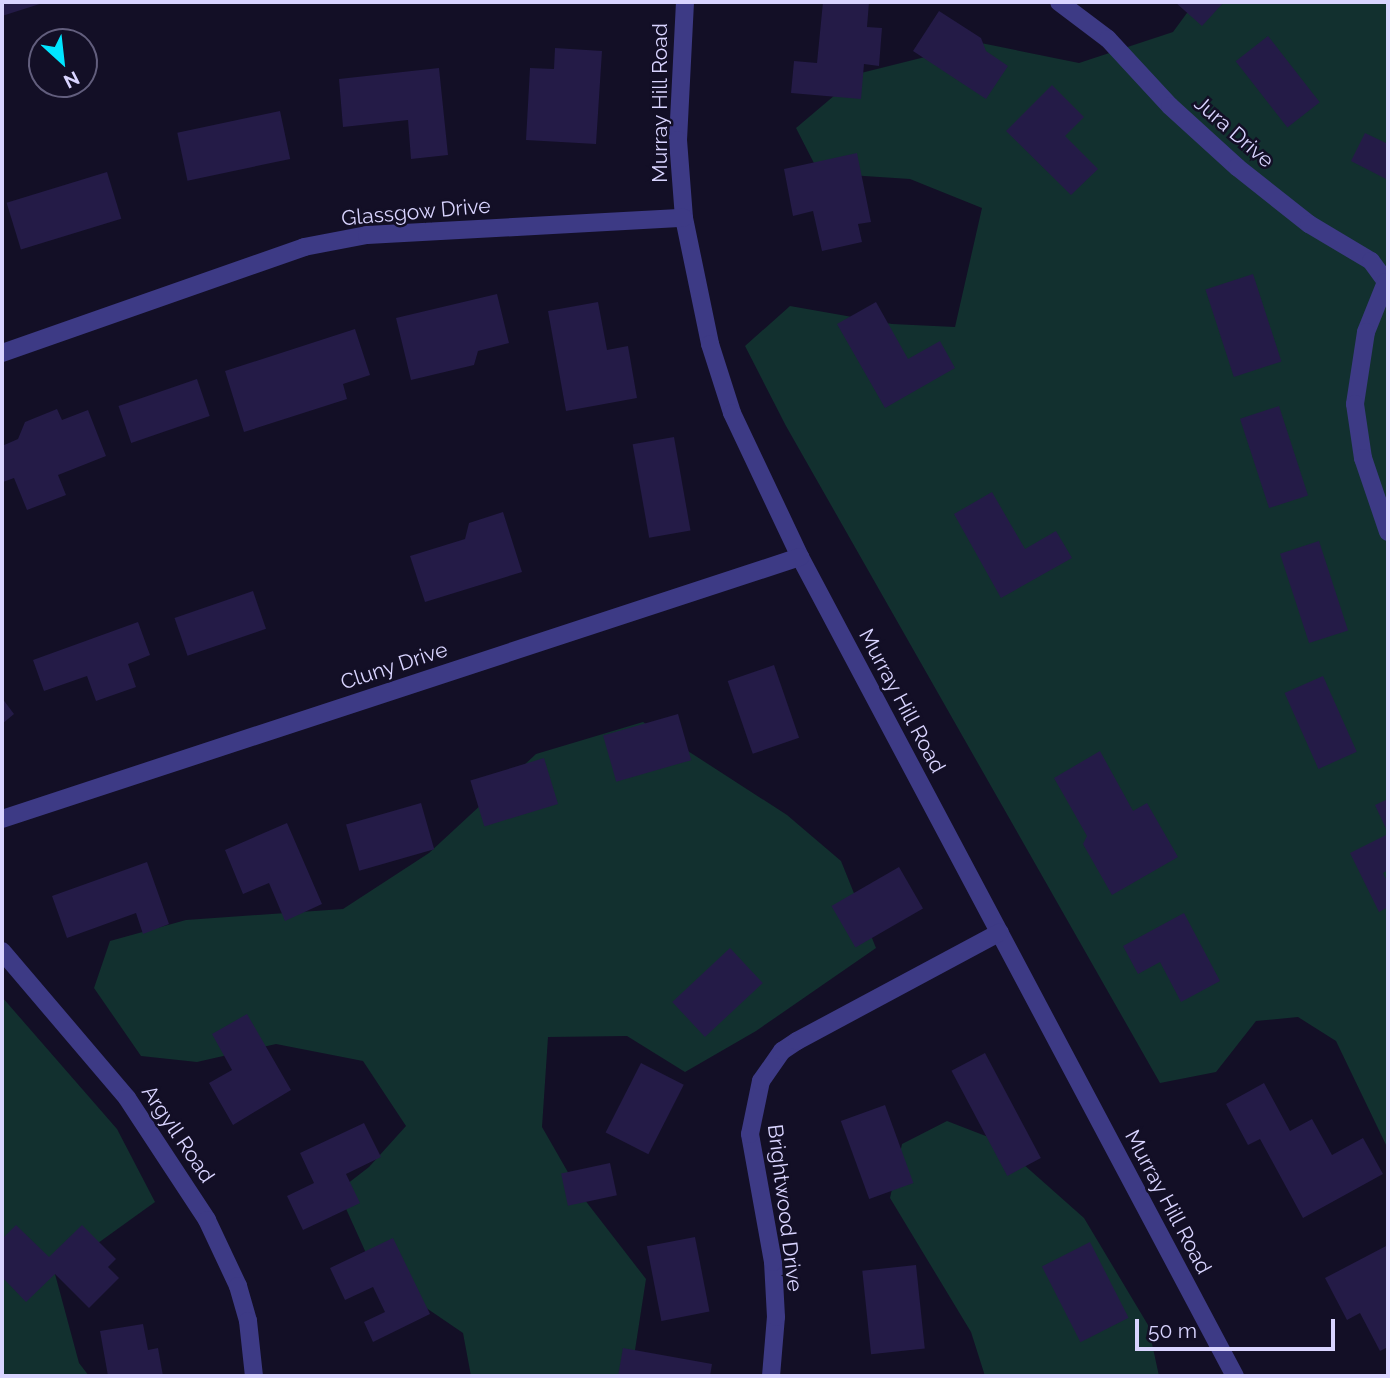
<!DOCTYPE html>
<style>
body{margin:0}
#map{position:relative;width:1390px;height:1378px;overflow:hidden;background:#130f26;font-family:Raleway,sans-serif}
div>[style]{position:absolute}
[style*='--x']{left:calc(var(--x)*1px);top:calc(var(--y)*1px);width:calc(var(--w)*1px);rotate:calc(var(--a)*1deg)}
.green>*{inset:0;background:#12302f}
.building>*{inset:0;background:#241b47;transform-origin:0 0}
.street>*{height:18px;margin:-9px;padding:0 9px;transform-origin:9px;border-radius:9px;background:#3d3a85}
span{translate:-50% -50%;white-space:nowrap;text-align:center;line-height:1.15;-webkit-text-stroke:5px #130f26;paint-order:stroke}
.street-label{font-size:21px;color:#d9d4ff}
.frame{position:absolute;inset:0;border:4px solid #d9d4ff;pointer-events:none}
.north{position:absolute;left:28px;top:28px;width:70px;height:70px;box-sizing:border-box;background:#130f26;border:2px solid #625e7d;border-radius:50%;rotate:153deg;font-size:19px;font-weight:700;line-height:28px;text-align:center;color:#d9d4ff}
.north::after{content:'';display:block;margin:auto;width:24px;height:32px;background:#00e5ff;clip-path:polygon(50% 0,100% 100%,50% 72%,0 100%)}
.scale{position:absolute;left:1135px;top:1319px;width:200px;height:32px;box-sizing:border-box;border:4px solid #d9d4ff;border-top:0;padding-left:9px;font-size:21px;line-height:24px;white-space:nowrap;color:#d9d4ff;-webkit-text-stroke:5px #130f26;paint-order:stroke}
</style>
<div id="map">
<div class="green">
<i style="clip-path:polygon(1195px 2px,1388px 2px,1388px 1149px,1336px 1041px,1298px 1017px,1256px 1021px,1216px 1072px,1160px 1083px,786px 426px,745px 346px,790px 306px,892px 324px,955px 327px,982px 208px,910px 179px,819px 173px,796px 128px,861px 73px,981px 43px,1079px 63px,1173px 32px)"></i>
<i style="clip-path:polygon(643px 722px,787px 815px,841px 861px,876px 948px,756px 1031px,685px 1072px,627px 1036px,548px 1037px,542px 1127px,581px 1195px,646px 1279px,631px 1376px,471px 1376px,463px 1333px,375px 1273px,338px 1191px,369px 1167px,406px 1126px,363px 1061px,276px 1044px,197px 1062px,141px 1056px,94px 988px,110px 941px,186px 920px,343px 909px,429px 853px,536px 754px)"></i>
<i style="clip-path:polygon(2px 997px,117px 1129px,155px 1202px,55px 1274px,79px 1363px,89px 1376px,2px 1376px)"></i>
<i style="clip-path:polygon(947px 1121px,996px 1140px,1084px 1218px,1148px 1325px,1159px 1376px,985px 1376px,971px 1332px,890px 1198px,902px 1144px)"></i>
</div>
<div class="building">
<i style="clip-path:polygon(2px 2px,46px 2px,2px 16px)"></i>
<i style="clip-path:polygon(823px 2px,869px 2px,867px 27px,882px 28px,879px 66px,864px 64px,861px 99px,791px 93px,794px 61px,817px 63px)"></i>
<i style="clip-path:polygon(1175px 2px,1224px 2px,1202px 26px)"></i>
<i style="clip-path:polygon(939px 11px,981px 38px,986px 51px,1008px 66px,986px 99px,913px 51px)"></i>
<i style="left:1268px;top:36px;width:84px;height:41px;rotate:52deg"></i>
<i style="clip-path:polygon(555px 48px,602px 51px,596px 144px,526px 140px,530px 68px,554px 69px)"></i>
<i style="clip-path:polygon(439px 68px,448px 155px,411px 159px,408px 120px,343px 127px,339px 79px)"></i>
<i style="clip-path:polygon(1052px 85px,1084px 117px,1065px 136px,1098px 169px,1071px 195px,1006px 131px)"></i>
<i style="left:280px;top:111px;width:49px;height:105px;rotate:78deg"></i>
<i style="clip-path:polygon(1365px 133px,1388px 144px,1388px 180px,1351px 161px)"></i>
<i style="clip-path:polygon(857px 153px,871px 222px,858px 224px,862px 242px,822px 251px,813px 211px,793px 216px,784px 169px)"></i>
<i style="left:107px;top:172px;width:49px;height:105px;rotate:73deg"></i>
<i style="left:1253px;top:274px;width:92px;height:50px;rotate:72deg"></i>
<i style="clip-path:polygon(497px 294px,509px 343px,478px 351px,474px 365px,411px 380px,396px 318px)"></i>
<i style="clip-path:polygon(598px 302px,607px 350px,628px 346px,637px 398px,566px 411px,548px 311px)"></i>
<i style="clip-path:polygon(876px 302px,908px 359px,940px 341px,955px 368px,885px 408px,837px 324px)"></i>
<i style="clip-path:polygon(355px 329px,370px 375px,343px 384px,347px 399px,244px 432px,225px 371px)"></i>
<i style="left:197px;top:379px;width:39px;height:83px;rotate:71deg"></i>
<i style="left:1279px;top:406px;width:94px;height:41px;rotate:72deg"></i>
<i style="clip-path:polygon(57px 409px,62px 420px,88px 410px,106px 456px,58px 475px,66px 495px,27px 510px,14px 478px,3px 482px,2px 446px,18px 439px,25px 422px)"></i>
<i style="left:674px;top:437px;width:95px;height:42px;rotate:80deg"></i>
<i style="clip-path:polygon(992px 492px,1025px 549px,1056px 531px,1072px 558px,1001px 598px,954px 514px)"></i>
<i style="clip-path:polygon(503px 512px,522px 572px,425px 602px,410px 556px,465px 539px,469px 523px)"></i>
<i style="left:1319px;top:541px;width:94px;height:41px;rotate:72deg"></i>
<i style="left:253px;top:591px;width:40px;height:83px;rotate:71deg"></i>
<i style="clip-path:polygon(138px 622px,150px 655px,128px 664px,136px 687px,96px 701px,87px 676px,44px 691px,33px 660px)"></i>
<i style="left:774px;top:665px;width:77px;height:49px;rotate:71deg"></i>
<i style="left:1323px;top:676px;width:83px;height:42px;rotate:66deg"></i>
<i style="clip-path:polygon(2px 698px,14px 714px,2px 724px)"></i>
<i style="left:678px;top:714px;width:48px;height:78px;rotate:74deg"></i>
<i style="clip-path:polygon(1100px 751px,1133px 811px,1147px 803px,1178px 857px,1112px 895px,1083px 844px,1087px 836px,1054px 778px)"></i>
<i style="left:544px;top:758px;width:48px;height:77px;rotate:73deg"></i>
<i style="clip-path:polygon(1388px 799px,1388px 833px,1375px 805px)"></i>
<i style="left:421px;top:803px;width:48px;height:78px;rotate:74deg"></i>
<i style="clip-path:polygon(287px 823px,322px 904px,285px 921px,269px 883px,243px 894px,225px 850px)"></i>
<i style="clip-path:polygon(1388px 834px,1388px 870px,1383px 873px,1388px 883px,1388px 907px,1379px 912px,1350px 853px)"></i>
<i style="clip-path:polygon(147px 862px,169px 924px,143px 934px,136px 913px,67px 938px,52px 896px)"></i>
<i style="left:899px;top:867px;width:48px;height:78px;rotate:60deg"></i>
<i style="clip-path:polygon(1184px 913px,1220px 981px,1181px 1002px,1160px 962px,1138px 974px,1123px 946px)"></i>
<i style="left:730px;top:948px;width:48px;height:79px;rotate:47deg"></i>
<i style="clip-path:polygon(247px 1014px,291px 1090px,233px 1125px,209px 1083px,232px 1070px,212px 1034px)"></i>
<i style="left:985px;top:1053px;width:119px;height:38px;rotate:62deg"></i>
<i style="left:641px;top:1063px;width:48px;height:78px;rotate:27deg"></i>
<i style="clip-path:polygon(1264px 1083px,1290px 1131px,1312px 1119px,1332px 1155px,1363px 1138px,1383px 1174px,1303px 1218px,1260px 1139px,1248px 1145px,1226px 1104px)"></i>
<i style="left:885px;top:1105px;width:83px;height:47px;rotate:70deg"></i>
<i style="clip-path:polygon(364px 1123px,381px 1157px,346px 1174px,360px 1203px,303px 1230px,287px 1196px,314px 1183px,300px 1153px)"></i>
<i style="left:610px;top:1163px;width:33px;height:50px;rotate:78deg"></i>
<i style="clip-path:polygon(16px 1225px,49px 1257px,82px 1225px,116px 1259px,108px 1267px,119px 1278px,89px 1308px,55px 1274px,26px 1302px,2px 1277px,2px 1239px)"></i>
<i style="left:695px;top:1237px;width:76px;height:49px;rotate:79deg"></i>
<i style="clip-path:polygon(393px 1238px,430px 1314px,373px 1342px,364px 1322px,385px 1312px,373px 1287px,345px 1300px,330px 1268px)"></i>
<i style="left:1090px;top:1242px;width:85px;height:54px;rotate:63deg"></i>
<i style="clip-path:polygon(1388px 1245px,1388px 1347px,1380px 1351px,1360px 1313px,1347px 1320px,1325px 1278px)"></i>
<i style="left:916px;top:1265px;width:84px;height:54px;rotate:84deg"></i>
<i style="clip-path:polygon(143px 1324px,148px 1350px,158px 1348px,163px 1376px,108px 1376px,100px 1331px)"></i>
<i style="clip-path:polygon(623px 1348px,712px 1364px,710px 1376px,618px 1376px)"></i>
</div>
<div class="street">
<i style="--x:685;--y:2;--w:138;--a:92.9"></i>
<i style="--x:678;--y:140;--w:78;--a:85.6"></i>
<i style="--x:684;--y:218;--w:129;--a:78.3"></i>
<i style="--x:710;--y:344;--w:72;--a:72.3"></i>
<i style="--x:732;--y:413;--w:159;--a:64.7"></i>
<i style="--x:800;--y:557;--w:927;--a:62.03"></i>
<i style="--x:1059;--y:2;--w:61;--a:37.1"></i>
<i style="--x:1108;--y:39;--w:91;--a:47.2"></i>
<i style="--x:1170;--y:106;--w:91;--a:42.3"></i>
<i style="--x:1237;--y:167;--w:92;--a:38.4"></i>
<i style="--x:1309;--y:224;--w:72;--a:30.8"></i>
<i style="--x:1371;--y:261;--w:26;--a:54"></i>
<i style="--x:1386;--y:282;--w:54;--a:111.8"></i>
<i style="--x:1366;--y:332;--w:73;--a:98.7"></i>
<i style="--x:1355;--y:404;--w:55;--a:81.6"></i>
<i style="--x:1363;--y:458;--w:78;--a:71.3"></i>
<i style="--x:2;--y:353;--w:320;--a:-19.3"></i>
<i style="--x:304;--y:247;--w:64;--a:-10.8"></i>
<i style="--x:367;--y:235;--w:317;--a:-3.1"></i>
<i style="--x:2;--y:819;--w:840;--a:-18.18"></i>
<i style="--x:2;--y:951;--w:193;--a:49.6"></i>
<i style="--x:127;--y:1098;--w:146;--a:56.7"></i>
<i style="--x:207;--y:1220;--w:73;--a:64.8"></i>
<i style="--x:238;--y:1286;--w:36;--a:74"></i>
<i style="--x:248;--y:1321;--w:55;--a:83.8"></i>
<i style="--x:771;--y:1376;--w:59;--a:-85.2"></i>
<i style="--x:776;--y:1317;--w:55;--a:-93.1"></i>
<i style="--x:773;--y:1262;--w:130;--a:-100.2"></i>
<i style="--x:750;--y:1134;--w:54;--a:-78.3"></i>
<i style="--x:761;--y:1081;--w:37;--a:-55"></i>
<i style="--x:782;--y:1051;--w:18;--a:-34"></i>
<i style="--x:797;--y:1041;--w:230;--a:-28.2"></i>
</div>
<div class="street-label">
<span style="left:660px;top:103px;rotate:-90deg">Murray Hill Road</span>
<span style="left:1234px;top:132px;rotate:41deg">Jura Drive</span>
<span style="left:416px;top:212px;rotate:-5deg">Glassgow Drive</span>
<span style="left:394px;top:666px;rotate:-18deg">Cluny Drive</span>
<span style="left:902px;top:701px;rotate:62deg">Murray Hill Road</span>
<span style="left:178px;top:1134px;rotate:56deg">Argyll Road</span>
<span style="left:1168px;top:1202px;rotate:62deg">Murray Hill Road</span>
<span style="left:785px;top:1208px;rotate:83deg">Brightwood Drive</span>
</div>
<div class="frame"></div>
<div class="north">N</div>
<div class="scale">50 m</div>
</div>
